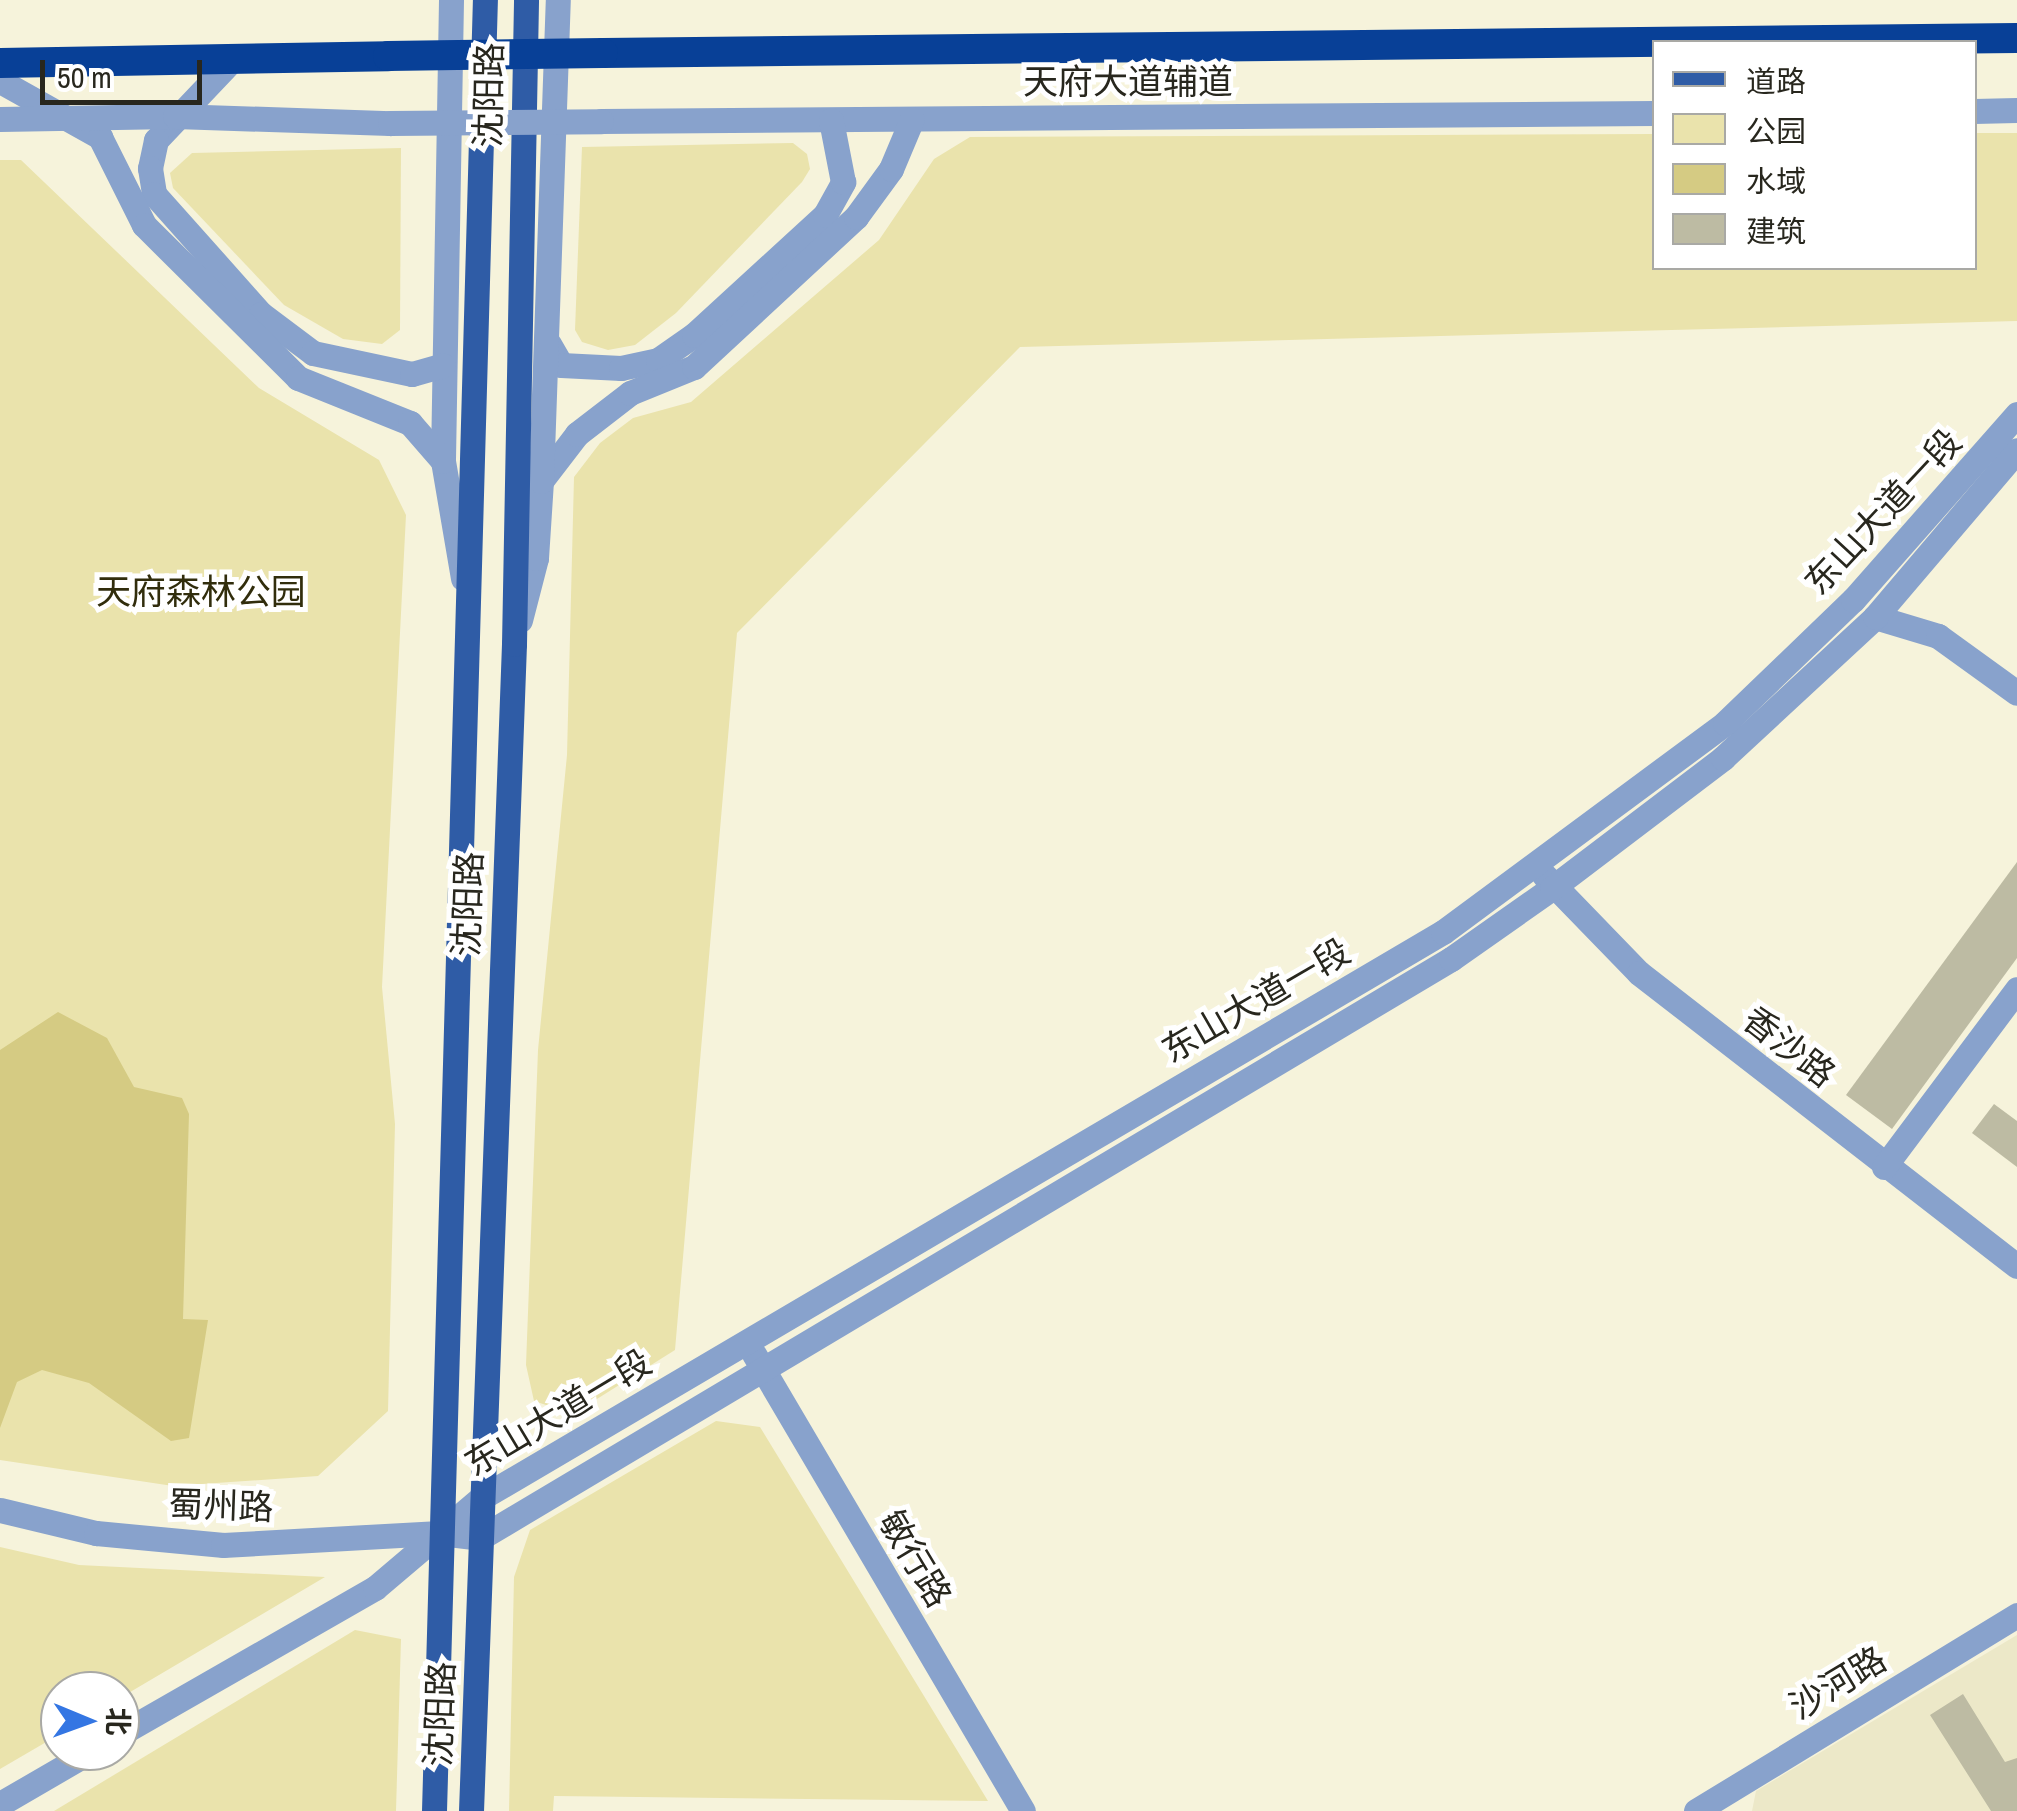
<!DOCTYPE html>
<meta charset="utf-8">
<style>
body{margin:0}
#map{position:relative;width:2017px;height:1811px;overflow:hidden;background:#f6f3db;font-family:"Archivo Narrow","Noto Sans SC",sans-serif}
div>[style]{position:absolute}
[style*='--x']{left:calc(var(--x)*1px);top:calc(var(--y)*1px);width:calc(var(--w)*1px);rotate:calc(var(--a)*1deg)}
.built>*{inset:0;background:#ece8c8}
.green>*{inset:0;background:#eae3ac}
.water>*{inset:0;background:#d5cb83}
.building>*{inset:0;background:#bdbba3}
.minor>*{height:25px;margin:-12.5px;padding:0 12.5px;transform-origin:12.5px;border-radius:12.5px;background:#88a2cc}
.major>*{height:25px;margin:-12.5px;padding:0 12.5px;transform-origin:12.5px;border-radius:12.5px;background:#2f5ca6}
.highway>*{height:30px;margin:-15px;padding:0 15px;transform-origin:15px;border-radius:15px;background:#084097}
.minor-bridge>*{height:25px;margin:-12.5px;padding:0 12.5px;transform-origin:12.5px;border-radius:12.5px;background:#88a2cc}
.highway-bridge>*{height:30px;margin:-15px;padding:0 15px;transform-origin:15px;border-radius:15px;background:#084097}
span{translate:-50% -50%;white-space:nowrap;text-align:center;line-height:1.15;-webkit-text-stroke:10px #fff;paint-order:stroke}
.street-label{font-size:35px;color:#28271e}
.park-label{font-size:35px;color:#312d0c}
.legend{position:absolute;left:1652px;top:40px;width:325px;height:230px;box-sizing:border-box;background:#fff;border:2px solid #a9a9a5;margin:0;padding:12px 18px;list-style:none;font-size:30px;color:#28271e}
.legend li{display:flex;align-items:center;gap:20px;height:50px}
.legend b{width:50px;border:2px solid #a9a9a5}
.north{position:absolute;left:40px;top:1671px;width:100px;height:100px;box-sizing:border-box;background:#fff;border:2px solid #a9a9a5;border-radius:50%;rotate:91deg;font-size:28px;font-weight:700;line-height:40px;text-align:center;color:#28271e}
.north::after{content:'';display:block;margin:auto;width:35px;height:45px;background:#3476e3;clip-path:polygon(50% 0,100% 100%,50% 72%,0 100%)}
.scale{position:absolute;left:40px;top:60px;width:162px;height:45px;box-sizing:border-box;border:5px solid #28271e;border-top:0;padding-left:12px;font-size:30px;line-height:35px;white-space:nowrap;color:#28271e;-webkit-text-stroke:8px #fff;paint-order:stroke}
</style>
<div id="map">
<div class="built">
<i style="clip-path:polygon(2017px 1635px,2017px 1811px,1752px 1811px,1756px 1791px)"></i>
</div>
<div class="green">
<i style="clip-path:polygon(1975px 133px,2017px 133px,2017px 321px,1020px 347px,737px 633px,675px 1350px,573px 1414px,534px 1401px,526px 1365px,538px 1050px,567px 755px,574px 477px,600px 443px,633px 418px,691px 402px,879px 240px,934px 159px,970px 137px,1654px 134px,1654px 268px,1974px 268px)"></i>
<i style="clip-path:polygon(793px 143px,807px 154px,810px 169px,802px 182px,676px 313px,635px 345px,608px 350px,582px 342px,575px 330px,582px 147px)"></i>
<i style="clip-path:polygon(401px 148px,400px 330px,382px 344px,343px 339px,284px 305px,173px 188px,170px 173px,192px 153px)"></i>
<i style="clip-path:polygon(0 160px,21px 160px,259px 388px,379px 460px,406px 515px,382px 987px,395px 1124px,388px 1411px,318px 1476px,173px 1486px,0 1460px)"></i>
<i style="clip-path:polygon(716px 1421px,760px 1427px,988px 1801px,554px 1796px,553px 1811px,509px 1811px,514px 1577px,530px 1530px)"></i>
<i style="clip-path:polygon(0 1547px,79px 1565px,325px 1577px,120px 1698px,120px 1691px,60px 1691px,60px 1734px,0 1769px)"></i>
<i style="clip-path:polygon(355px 1630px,401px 1639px,396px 1811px,54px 1811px)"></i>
</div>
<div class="water">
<i style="clip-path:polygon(58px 1012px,107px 1038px,134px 1087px,182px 1098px,189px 1114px,183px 1319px,208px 1320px,189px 1438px,171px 1441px,89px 1383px,42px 1370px,17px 1382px,0 1428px,0 1050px)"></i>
</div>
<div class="building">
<i style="clip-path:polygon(2017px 862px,2017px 958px,1892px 1129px,1846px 1095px)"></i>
<i style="clip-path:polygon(1994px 1104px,2017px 1121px,2017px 1167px,1972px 1133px)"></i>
<i style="clip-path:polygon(1963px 1694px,2005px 1762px,2017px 1758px,2017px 1811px,1991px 1811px,1930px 1715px)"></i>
</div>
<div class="minor">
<i style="--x:451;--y:0;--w:461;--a:91"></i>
<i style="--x:443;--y:461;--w:119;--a:80.3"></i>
<i style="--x:233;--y:59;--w:112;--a:133.5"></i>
<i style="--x:156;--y:140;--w:29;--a:102"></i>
<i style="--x:150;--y:168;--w:26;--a:81"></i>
<i style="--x:154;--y:194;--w:161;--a:48.3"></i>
<i style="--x:261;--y:314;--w:65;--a:36.9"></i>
<i style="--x:313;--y:353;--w:101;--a:12"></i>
<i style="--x:412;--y:374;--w:32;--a:-16"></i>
<i style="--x:0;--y:81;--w:115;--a:29.2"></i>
<i style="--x:100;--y:137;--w:98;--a:63.4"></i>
<i style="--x:144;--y:225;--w:217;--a:44.8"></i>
<i style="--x:298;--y:378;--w:121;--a:21.9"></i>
<i style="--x:410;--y:423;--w:50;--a:49"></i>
<i style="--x:1974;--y:111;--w:43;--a:-1.3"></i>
<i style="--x:0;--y:119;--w:175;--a:-1"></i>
<i style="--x:175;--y:116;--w:215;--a:1.9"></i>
<i style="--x:601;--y:121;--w:1053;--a:-0.44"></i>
<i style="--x:549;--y:344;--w:24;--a:60"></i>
<i style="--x:561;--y:365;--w:60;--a:2.9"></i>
<i style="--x:621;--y:368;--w:38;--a:-12"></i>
<i style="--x:658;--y:360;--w:44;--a:-34.8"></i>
<i style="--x:694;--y:335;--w:178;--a:-42.5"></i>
<i style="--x:825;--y:215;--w:38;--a:-61"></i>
<i style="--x:843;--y:182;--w:63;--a:-101"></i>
<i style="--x:541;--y:481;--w:59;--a:-52.5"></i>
<i style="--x:577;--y:434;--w:67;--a:-37.7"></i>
<i style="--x:630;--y:393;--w:69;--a:-22.1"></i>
<i style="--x:694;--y:367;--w:221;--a:-42.8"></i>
<i style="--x:856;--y:217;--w:59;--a:-53.9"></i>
<i style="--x:891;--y:169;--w:54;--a:-67.2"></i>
<i style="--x:1875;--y:617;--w:66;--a:16.8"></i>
<i style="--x:1938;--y:636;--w:97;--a:35.8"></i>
<i style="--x:520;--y:620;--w:64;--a:-75.5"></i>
<i style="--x:536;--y:558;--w:77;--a:-86.3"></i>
<i style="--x:541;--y:481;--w:481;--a:-88"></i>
<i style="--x:1544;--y:875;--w:136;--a:45.9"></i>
<i style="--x:1639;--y:973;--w:478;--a:37.8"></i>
<i style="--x:1884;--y:1167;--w:222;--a:-53.2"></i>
<i style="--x:754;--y:1354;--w:530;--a:59.52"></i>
<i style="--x:0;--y:1510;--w:99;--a:13.5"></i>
<i style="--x:96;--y:1533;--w:128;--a:5.4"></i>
<i style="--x:223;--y:1545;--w:217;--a:-3.2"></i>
<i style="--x:440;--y:1533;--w:40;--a:7.1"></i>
<i style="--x:480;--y:1538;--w:1131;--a:-30.81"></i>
<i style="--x:1451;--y:959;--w:123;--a:-35.1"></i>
<i style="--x:1552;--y:888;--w:215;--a:-37.2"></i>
<i style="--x:1723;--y:758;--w:207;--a:-42.8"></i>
<i style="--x:1875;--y:617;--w:219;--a:-49.6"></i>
<i style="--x:120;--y:1734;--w:294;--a:-29.8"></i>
<i style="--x:375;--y:1588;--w:139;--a:-40.3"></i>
<i style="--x:481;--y:1498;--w:1116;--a:-30.47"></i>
<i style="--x:1443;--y:932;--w:351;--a:-36.5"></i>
<i style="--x:1725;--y:723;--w:178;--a:-43.9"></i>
<i style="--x:1853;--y:600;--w:248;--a:-48.6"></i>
<i style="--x:0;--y:1804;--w:105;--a:-30.2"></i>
<i style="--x:1696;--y:1811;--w:376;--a:-31.4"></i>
</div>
<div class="major">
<i style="--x:434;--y:1811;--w:1812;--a:-88.39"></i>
<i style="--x:471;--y:1811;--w:1168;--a:-87.89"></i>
<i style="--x:514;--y:644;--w:644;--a:-88.93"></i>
</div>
<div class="highway">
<i style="--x:603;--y:53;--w:1414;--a:-0.61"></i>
<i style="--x:0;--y:63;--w:388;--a:-1"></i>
</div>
<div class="minor-bridge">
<i style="--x:390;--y:123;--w:211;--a:-0.5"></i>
</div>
<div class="highway-bridge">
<i style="--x:388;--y:56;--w:215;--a:-0.8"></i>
</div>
<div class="street-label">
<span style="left:1128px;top:82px">天府大道辅道</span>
<span style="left:489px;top:95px;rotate:-89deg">沈阳路</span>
<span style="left:1883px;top:512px;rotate:-47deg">东山大道一段</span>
<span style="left:468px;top:904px;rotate:-88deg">沈阳路</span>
<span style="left:1256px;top:1001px;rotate:-30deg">东山大道一段</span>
<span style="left:1789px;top:1047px;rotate:38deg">香沙路</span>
<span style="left:558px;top:1413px;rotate:-31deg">东山大道一段</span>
<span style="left:221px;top:1506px;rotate:2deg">蜀州路</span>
<span style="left:915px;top:1559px;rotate:59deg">敏行路</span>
<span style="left:1838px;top:1683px;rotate:-31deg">沙河路</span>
<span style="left:440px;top:1714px;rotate:-88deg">沈阳路</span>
</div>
<div class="park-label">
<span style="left:201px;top:592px">天府森林公园</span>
</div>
<ul class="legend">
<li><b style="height:12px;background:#2f5ca6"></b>道路</li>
<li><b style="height:28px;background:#eae3ac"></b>公园</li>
<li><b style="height:28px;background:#d5cb83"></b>水域</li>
<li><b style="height:28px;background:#bdbba3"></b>建筑</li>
</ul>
<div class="north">北</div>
<div class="scale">50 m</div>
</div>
